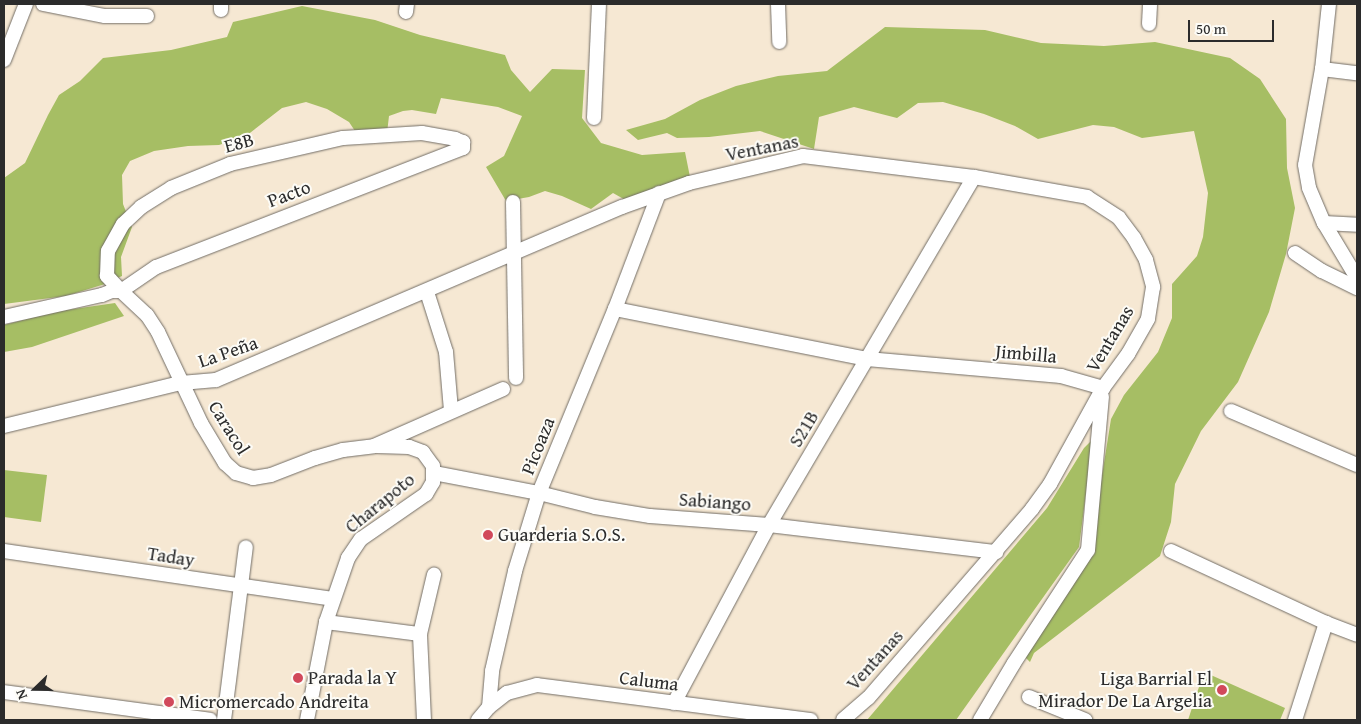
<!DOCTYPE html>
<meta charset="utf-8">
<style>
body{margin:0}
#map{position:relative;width:1361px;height:724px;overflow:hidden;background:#f6e8d3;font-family:"Gentium Book Plus",serif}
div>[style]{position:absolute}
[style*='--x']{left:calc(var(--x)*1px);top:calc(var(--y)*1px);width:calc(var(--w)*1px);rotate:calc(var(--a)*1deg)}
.green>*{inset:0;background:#a6be64}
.roads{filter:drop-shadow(0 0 1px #726d66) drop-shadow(0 0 1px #726d66)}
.minor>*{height:14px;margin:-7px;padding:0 7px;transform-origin:7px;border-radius:7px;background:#fff}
.dots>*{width:14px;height:14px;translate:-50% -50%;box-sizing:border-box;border:2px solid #fdfcf7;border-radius:50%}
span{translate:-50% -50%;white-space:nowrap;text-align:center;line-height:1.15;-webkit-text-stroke:4px #fdfcf7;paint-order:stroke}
.street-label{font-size:19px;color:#2b2b2b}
.poi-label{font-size:19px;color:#2b2b2b}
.left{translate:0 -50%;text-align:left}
.right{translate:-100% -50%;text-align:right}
.frame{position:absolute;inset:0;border:5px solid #2b2b2b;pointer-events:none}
.north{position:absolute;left:10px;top:664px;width:50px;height:50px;-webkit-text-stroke:4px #fdfcf7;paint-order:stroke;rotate:248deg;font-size:14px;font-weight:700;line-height:20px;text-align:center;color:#2b2b2b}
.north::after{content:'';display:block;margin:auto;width:18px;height:22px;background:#2b2b2b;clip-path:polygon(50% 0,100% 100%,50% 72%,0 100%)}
.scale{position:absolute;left:1188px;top:20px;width:86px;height:22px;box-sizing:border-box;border:2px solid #2b2b2b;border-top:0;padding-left:6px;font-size:15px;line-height:18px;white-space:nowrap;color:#2b2b2b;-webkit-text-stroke:4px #fdfcf7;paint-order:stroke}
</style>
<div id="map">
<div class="green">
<i style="clip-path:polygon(302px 6px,375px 20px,420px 35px,505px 55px,511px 70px,530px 92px,552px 69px,585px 70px,582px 118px,601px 143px,642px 155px,685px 152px,691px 182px,636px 206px,613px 193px,591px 209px,562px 196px,545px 191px,529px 197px,506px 201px,486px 167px,504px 156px,522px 116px,498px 107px,441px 98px,436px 114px,412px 110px,403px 111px,389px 116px,387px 133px,357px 134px,349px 122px,327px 109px,306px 102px,282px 108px,246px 136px,219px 145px,188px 146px,154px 151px,130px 161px,122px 175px,123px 204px,132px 227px,121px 257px,122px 276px,105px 284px,66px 296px,4px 304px,4px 178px,25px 163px,48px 115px,59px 95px,80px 81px,103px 58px,171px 50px,227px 37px,233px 22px)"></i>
<i style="clip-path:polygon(885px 27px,985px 30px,1041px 43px,1104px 46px,1155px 42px,1230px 58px,1260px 79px,1286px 119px,1287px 168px,1295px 208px,1286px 254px,1269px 312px,1238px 382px,1201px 431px,1175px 484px,1171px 522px,1160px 556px,1034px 653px,1030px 662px,1021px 653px,1090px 551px,1111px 419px,1124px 395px,1158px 352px,1172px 318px,1172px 284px,1197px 256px,1203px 237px,1208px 193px,1194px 131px,1142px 138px,1114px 127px,1093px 125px,1038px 139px,1015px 126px,984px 114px,943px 102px,918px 103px,897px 118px,854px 107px,819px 117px,814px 149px,760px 131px,709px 137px,677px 138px,667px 133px,638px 140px,626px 130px,665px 119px,700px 100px,736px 86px,778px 76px,827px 71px)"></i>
<i style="clip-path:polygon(115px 303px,124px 316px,32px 347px,4px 352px,4px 325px,53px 312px)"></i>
<i style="clip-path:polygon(1093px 439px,1079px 547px,956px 720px,867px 720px,1047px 508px,1084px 448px)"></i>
<i style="clip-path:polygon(4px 470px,47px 475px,41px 522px,4px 517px)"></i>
<i style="clip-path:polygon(1204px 672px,1285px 708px,1280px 720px,1188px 720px)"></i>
</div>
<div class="roads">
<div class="minor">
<i style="--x:43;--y:4;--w:63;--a:11"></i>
<i style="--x:105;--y:16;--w:42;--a:0"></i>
<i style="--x:778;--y:4;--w:38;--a:88"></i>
<i style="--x:1329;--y:4;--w:65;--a:96.1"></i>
<i style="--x:1322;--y:69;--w:97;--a:100"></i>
<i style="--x:1305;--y:165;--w:23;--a:80"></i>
<i style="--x:1309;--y:188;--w:38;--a:67"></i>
<i style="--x:1324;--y:223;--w:64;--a:59"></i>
<i style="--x:221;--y:10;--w:6;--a:-90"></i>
<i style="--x:406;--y:12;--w:8;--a:-83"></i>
<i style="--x:1149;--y:24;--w:20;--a:-87"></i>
<i style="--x:4;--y:60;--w:60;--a:-68.6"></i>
<i style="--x:1322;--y:69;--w:35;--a:7"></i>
<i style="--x:594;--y:118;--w:114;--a:-87.5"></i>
<i style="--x:422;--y:133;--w:34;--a:10"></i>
<i style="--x:455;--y:139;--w:9;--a:21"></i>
<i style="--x:463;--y:142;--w:6;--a:90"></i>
<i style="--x:463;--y:148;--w:329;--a:158.8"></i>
<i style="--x:156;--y:267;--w:42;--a:145.6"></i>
<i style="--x:121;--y:291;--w:21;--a:-133"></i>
<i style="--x:107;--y:276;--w:25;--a:-88"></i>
<i style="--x:108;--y:251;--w:31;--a:-61"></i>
<i style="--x:123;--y:224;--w:25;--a:-43"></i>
<i style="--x:141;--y:207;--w:36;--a:-32"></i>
<i style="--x:171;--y:188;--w:64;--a:-22.1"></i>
<i style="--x:230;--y:164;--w:116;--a:-13"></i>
<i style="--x:343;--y:138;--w:79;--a:-3.6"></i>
<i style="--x:513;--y:202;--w:176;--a:89"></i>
<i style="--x:1324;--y:223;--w:33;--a:3"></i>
<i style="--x:1295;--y:253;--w:32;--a:34"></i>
<i style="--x:1322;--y:271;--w:39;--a:26"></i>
<i style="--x:427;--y:292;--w:63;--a:72.4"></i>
<i style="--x:446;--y:352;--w:58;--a:85.1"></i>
<i style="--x:615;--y:309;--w:257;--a:11.2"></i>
<i style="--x:867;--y:359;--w:195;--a:5"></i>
<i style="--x:1061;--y:376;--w:44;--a:15.9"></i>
<i style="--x:4;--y:317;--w:100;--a:-12.7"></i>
<i style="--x:102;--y:295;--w:11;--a:-22"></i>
<i style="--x:112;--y:291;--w:9;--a:0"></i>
<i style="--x:121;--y:291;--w:35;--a:43"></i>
<i style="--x:147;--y:315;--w:20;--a:57"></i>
<i style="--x:158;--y:332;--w:101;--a:64.7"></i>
<i style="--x:201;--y:423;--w:47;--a:59"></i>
<i style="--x:225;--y:463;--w:15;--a:42"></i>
<i style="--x:236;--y:473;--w:18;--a:16"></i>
<i style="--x:253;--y:478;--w:18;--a:-9"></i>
<i style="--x:271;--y:475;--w:47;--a:-21.1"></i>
<i style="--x:315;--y:458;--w:29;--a:-16"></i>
<i style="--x:343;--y:450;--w:31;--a:-7"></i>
<i style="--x:374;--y:446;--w:141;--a:-23.8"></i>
<i style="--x:1231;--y:411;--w:137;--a:23.2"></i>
<i style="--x:4;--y:426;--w:182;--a:-13.7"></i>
<i style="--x:181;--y:383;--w:35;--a:-5"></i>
<i style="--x:216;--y:380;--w:441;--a:-23.1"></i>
<i style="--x:622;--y:207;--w:71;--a:-19.7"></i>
<i style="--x:689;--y:183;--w:117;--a:-13.3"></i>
<i style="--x:803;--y:156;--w:172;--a:7"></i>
<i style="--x:974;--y:177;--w:115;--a:10"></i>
<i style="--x:1087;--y:197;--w:38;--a:33"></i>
<i style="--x:1119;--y:218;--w:25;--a:53"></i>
<i style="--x:1134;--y:238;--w:25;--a:61"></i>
<i style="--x:1146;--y:260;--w:28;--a:75"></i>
<i style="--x:1153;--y:287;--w:32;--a:99"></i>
<i style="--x:1148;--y:319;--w:40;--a:119.7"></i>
<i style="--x:1128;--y:354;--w:42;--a:126.3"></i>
<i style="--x:1103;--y:388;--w:110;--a:118.9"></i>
<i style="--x:1050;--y:484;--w:31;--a:126"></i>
<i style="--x:1032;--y:509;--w:250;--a:130.9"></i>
<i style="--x:868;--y:698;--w:33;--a:139"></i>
<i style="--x:434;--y:473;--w:107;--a:10.8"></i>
<i style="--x:539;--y:493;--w:58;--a:14"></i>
<i style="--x:595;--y:507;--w:56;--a:9.3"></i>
<i style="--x:650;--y:516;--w:119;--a:4.3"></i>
<i style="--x:769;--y:525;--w:229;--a:6.8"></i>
<i style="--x:4;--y:551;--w:332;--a:8.3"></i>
<i style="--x:1171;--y:551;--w:171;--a:24.9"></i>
<i style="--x:1326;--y:623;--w:33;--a:21"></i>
<i style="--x:326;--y:622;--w:95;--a:7.3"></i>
<i style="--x:4;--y:692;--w:208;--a:7.7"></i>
<i style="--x:1029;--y:697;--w:61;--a:22.3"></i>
<i style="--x:674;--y:703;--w:202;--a:-61.9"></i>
<i style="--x:769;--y:525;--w:404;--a:-59.5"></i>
<i style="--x:489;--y:707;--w:36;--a:-85"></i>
<i style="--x:492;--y:671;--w:103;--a:-77"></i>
<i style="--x:515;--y:571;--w:82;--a:-72.9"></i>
<i style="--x:539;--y:493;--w:199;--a:-67.6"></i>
<i style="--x:615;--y:309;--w:124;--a:-69.2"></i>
<i style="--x:224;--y:720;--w:174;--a:-82.8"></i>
<i style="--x:307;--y:720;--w:100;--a:-79"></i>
<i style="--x:326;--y:622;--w:68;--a:-71"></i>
<i style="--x:348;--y:558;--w:23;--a:-56"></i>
<i style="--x:361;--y:539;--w:79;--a:-34.7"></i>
<i style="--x:426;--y:494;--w:14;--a:-60"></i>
<i style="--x:433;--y:482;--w:16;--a:-90"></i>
<i style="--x:433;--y:466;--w:17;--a:-126"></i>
<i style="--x:423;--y:452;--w:15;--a:-160"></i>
<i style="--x:409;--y:447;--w:32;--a:-178"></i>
<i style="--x:424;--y:720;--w:86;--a:-92.7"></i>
<i style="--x:420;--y:634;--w:61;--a:-76.7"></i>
<i style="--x:478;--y:720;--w:17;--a:-50"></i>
<i style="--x:489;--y:707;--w:23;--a:-38"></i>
<i style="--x:507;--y:693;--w:31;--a:-15"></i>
<i style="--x:537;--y:685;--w:276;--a:7.3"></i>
<i style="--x:980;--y:720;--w:66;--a:-59.2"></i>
<i style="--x:1014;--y:663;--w:135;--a:-56.8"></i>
<i style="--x:1088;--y:550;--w:154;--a:-84.8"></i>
<i style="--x:1295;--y:720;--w:102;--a:-72.3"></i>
</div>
</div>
<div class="dots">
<i style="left:488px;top:535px;background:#d1495b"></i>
<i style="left:298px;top:678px;background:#d1495b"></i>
<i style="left:1222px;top:690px;background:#d1495b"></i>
<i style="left:169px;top:702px;background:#d1495b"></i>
</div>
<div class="street-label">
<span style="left:239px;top:143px;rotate:-15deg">E8B</span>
<span style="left:762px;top:148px;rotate:-11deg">Ventanas</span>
<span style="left:289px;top:194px;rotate:-21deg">Pacto</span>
<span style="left:1110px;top:339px;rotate:-59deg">Ventanas</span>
<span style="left:228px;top:352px;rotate:-19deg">La Peña</span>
<span style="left:1026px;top:354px;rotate:5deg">Jimbilla</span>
<span style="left:229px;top:428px;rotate:58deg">Caracol</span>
<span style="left:804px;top:429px;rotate:-59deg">S21B</span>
<span style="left:538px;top:446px;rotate:-68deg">Picoaza</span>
<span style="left:715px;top:502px;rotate:4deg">Sabiango</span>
<span style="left:380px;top:503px;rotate:-39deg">Charapoto</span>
<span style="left:171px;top:557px;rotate:9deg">Taday</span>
<span style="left:875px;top:660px;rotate:-48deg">Ventanas</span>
<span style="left:649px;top:681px;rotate:7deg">Caluma</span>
</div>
<div class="poi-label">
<span class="left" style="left:498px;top:535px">Guarderia S.O.S.</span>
<span class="left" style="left:308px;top:678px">Parada la Y</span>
<span class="right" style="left:1212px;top:690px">Liga Barrial El<br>Mirador De La Argelia</span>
<span class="left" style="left:179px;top:702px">Micromercado Andreita</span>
</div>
<div class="frame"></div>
<div class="north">N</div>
<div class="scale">50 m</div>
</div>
